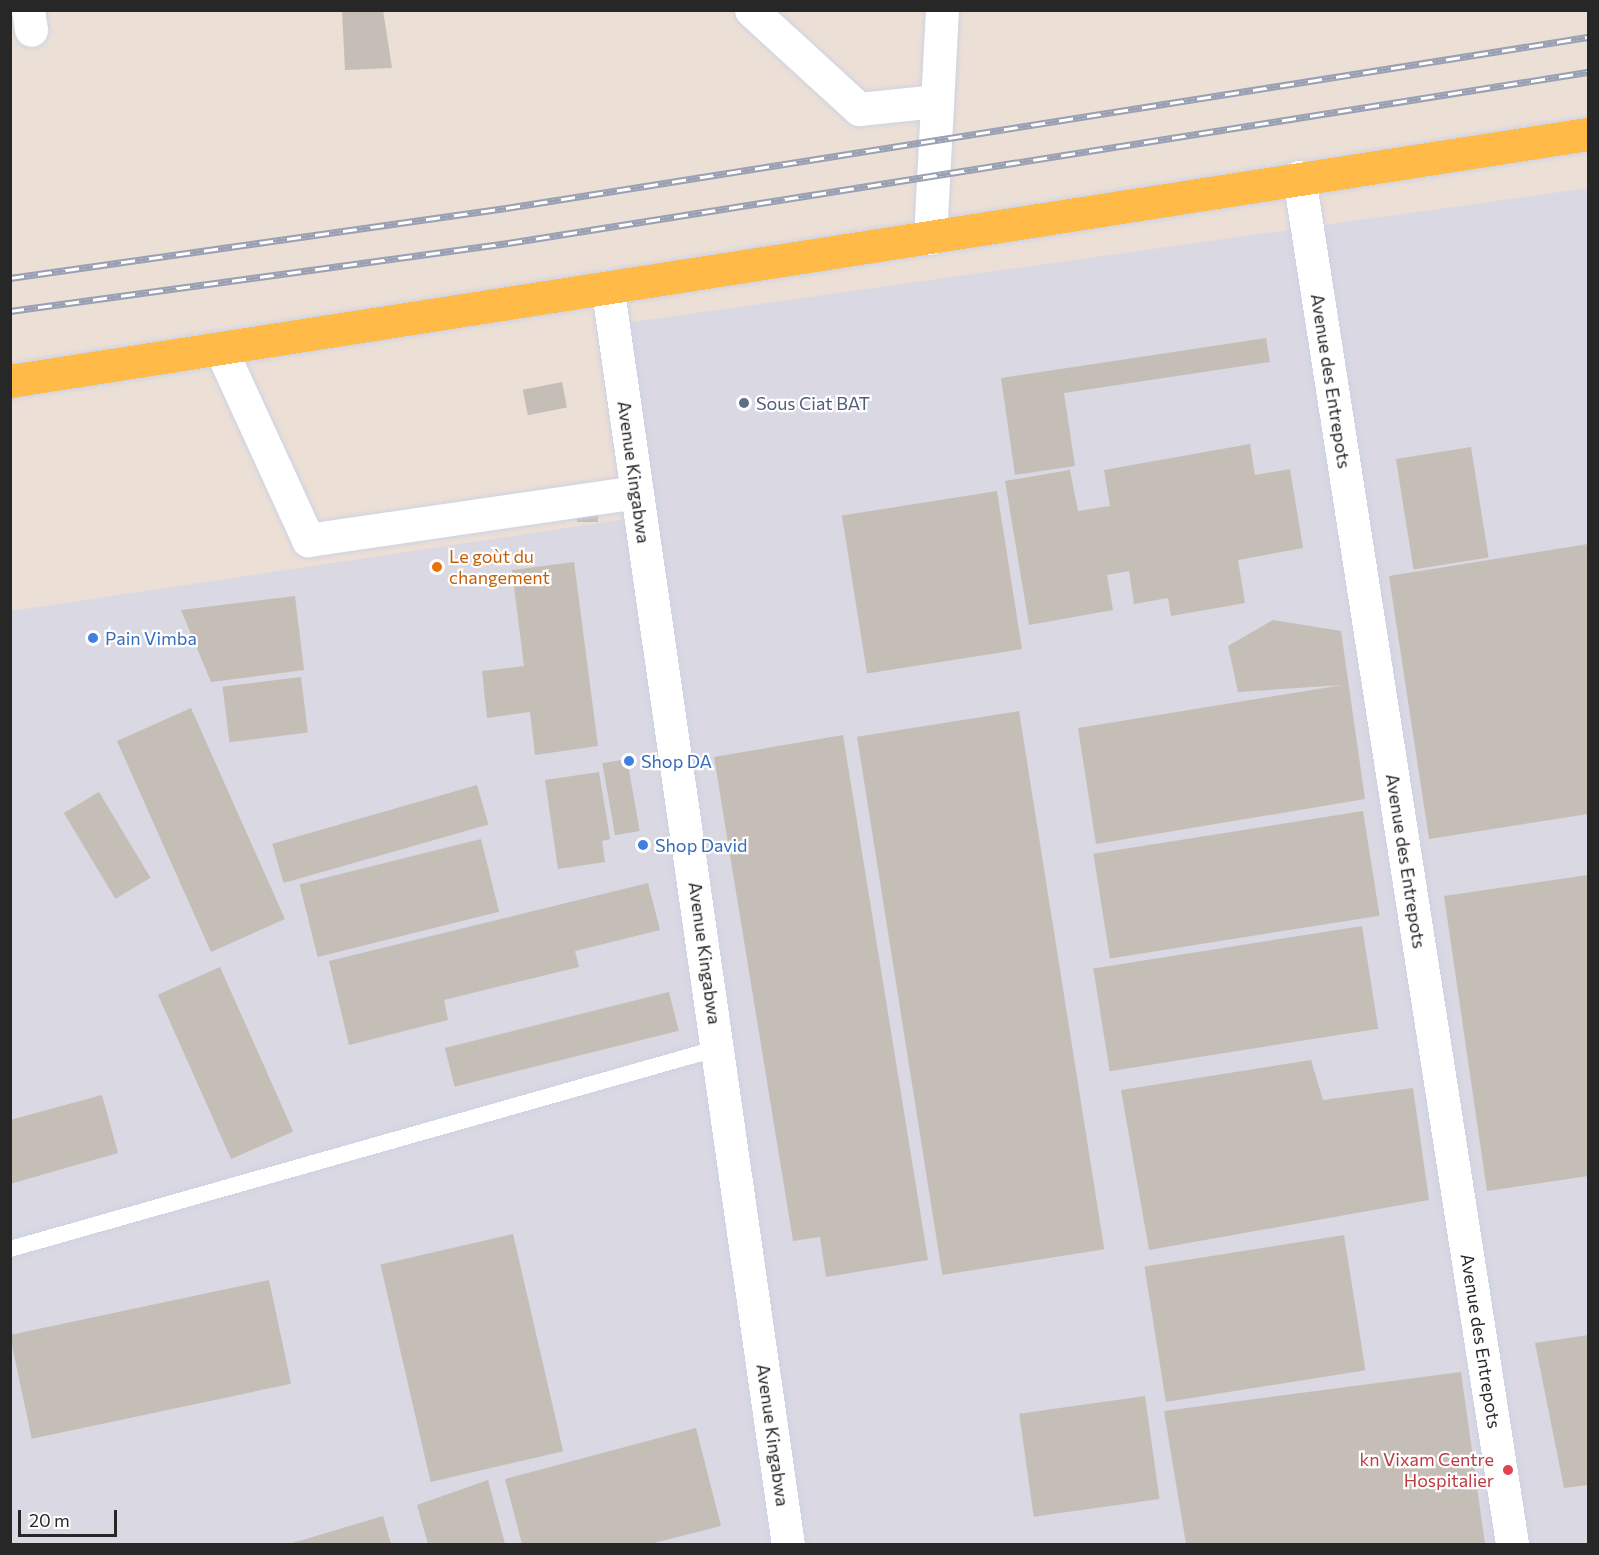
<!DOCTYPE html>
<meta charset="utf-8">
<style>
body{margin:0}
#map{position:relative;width:1599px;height:1555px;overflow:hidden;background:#ecdfd6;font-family:Commissioner,sans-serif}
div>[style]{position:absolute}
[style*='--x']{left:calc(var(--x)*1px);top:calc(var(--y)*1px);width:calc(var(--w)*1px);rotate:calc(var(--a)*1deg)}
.industrial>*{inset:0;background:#d9d8e3}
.building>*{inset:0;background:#c5beb6;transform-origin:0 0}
.roads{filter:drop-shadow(0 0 2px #cbd3e2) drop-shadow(0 0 2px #cbd3e2)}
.service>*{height:16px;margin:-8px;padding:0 8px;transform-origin:8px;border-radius:8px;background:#fff}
.minor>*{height:33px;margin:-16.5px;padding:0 16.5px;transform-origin:16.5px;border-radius:16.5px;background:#fff}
.tertiary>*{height:33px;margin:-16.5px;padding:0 16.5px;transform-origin:16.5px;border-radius:16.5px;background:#fff}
.primary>*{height:33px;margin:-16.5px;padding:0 16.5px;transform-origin:16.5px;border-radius:16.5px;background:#ffba47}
.rail>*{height:7px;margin-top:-3.5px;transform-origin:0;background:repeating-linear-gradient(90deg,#fff 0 14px,#99a0b4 0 28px);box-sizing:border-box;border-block:2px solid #99a0b4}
.dots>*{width:16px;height:16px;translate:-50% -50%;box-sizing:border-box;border:3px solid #fff;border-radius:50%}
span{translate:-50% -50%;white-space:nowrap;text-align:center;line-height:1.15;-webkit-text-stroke:4.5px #fff;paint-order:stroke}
.street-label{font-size:18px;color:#272727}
.service-label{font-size:18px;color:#4e5e75}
.left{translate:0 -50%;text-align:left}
.food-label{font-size:18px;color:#c56008}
.shop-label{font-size:18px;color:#366cbe}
.health-label{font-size:18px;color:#be3a42}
.right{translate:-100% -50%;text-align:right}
.frame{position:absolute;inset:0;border:12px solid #272727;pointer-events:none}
.scale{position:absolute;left:18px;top:1510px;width:99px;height:27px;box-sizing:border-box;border:3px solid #272727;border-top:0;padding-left:8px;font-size:18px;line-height:21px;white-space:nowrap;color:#272727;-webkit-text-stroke:4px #fff;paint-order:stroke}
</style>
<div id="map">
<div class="industrial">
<i style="clip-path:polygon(1588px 188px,1588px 1544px,11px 1544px,11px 611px,640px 517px,610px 325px)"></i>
</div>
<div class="building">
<i style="clip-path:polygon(342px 10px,383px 10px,392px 68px,345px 70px)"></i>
<i style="clip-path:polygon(1266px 338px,1270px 362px,1064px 393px,1075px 466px,1015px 475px,1001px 378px)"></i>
<i style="left:562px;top:382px;width:26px;height:40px;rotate:79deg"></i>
<i style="clip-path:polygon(1250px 444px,1255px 475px,1290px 469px,1303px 548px,1238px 560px,1245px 603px,1171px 616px,1168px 598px,1134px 604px,1129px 571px,1107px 575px,1113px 610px,1029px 625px,1005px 481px,1070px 470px,1078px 511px,1110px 506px,1104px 470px)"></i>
<i style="left:1471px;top:447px;width:112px;height:76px;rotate:81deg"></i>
<i style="left:997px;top:491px;width:160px;height:157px;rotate:81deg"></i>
<i style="left:577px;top:508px;width:21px;height:14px"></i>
<i style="clip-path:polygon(1588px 544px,1588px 814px,1429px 839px,1389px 576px)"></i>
<i style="clip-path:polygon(574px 562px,598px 746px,535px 755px,530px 712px,487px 718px,482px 671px,524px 666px,512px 570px)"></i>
<i style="clip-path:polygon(295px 596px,304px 670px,211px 682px,181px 610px)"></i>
<i style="clip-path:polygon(1273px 620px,1341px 631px,1365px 799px,1096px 844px,1078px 728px,1343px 685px,1238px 692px,1228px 646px)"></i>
<i style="left:301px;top:677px;width:56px;height:79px;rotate:83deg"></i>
<i style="left:191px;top:708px;width:231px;height:81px;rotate:66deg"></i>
<i style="left:1019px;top:711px;width:545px;height:164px;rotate:81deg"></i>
<i style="clip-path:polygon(843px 735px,928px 1260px,826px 1277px,820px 1237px,793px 1241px,714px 757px)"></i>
<i style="left:627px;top:759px;width:73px;height:25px;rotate:80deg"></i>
<i style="clip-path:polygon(599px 772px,610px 839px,602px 841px,605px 862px,558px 869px,545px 780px)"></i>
<i style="left:477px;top:785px;width:41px;height:213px;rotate:74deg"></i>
<i style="left:99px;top:792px;width:100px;height:41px;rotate:59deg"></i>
<i style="left:1363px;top:811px;width:106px;height:273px;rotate:81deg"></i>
<i style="left:481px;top:839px;width:75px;height:187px;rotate:76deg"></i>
<i style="clip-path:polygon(1588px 875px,1588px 1176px,1487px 1191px,1444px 896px)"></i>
<i style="clip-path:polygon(648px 883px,660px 930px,575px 951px,579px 967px,444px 1000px,448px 1020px,349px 1045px,329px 961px)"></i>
<i style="left:1362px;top:926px;width:104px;height:272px;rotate:81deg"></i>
<i style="left:220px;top:967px;width:180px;height:68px;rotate:66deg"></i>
<i style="left:669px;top:992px;width:40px;height:231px;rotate:76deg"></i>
<i style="clip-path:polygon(1311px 1060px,1323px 1100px,1413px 1088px,1429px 1200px,1149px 1250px,1121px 1090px)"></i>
<i style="clip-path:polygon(102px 1095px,118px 1153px,10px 1184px,10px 1120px)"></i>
<i style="left:513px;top:1234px;width:223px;height:136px;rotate:77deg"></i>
<i style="left:1344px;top:1235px;width:137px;height:202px;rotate:81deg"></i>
<i style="left:269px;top:1280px;width:106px;height:265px;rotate:78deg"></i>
<i style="clip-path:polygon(1588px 1335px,1588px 1485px,1564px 1488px,1535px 1343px)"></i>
<i style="clip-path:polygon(1461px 1372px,1485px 1544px,1186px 1544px,1164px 1411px)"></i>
<i style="left:1145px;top:1396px;width:104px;height:127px;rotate:82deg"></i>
<i style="clip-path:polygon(696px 1428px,721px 1526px,650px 1544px,522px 1544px,505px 1479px)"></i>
<i style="clip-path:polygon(488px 1480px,505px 1544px,428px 1544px,417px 1505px)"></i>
<i style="clip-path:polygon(383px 1516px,391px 1544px,289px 1544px)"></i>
</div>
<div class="roads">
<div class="service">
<i style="--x:10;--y:1249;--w:737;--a:-15.83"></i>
</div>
<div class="minor">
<i style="--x:28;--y:10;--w:20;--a:81"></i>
<i style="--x:751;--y:10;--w:147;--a:42.5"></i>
<i style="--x:859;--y:109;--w:76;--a:-6"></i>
<i style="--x:1299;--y:177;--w:1383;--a:81.14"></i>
<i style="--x:930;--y:238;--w:228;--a:-87"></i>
<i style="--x:222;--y:352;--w:207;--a:65.4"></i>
<i style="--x:308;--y:540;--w:332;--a:-8.3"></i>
</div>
<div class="tertiary">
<i style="--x:608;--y:291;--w:1266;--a:81.83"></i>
</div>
<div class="primary">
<i style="--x:10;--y:381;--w:1597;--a:-8.9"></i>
</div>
</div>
<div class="rail">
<i style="--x:10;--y:278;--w:501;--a:-8.03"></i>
<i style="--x:506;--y:208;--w:1095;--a:-8.98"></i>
<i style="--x:10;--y:311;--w:503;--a:-7.78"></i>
<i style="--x:508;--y:243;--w:1093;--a:-9"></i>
</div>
<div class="dots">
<i style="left:744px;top:403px;background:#5c6f8a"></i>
<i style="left:437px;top:567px;background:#e8710a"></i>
<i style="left:93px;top:638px;background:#3f7fe0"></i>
<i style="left:629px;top:761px;background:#3f7fe0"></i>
<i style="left:643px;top:845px;background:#3f7fe0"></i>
<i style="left:1508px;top:1470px;background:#e0444e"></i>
</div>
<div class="street-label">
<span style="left:1331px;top:381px;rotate:81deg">Avenue des Entrepots</span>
<span style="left:634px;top:472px;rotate:82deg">Avenue Kingabwa</span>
<span style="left:1406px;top:861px;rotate:81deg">Avenue des Entrepots</span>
<span style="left:705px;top:953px;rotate:82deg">Avenue Kingabwa</span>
<span style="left:1481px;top:1341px;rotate:81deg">Avenue des Entrepots</span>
<span style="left:773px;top:1435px;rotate:82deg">Avenue Kingabwa</span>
</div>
<div class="service-label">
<span class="left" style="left:756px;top:403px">Sous Ciat BAT</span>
</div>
<div class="food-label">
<span class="left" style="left:449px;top:567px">Le goùt du<br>changement</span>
</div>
<div class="shop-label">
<span class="left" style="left:105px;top:638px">Pain Vimba</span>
<span class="left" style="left:641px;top:761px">Shop DA</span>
<span class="left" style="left:655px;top:845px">Shop David</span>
</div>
<div class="health-label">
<span class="right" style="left:1494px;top:1470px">kn Vixam Centre<br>Hospitalier</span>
</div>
<div class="frame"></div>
<div class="scale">20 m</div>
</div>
